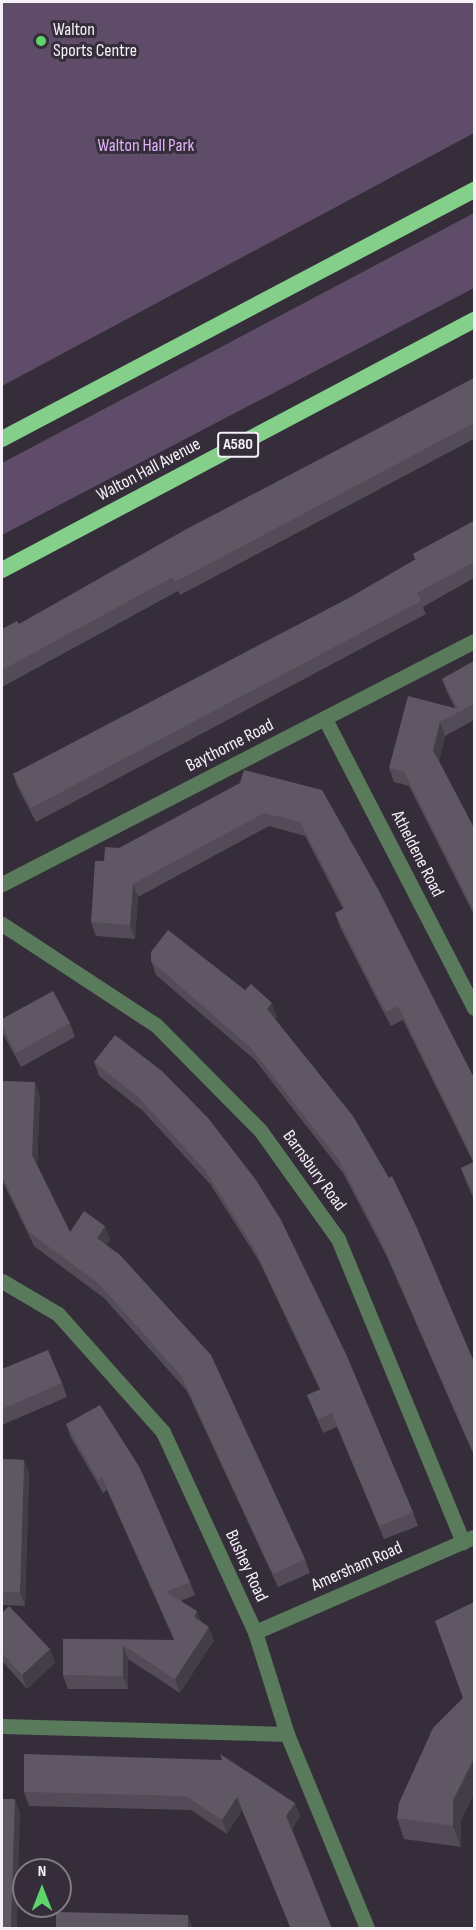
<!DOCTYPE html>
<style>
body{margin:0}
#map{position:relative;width:476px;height:1930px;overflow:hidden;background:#352d3a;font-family:"Sofia Sans Condensed",sans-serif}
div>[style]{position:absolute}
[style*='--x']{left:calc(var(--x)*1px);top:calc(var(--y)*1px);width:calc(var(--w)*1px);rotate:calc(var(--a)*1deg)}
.green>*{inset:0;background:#5e4c68}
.minor>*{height:15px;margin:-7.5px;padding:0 7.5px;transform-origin:7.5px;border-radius:7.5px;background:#597a5b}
.trunk>*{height:16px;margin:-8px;padding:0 8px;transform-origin:8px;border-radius:8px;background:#84d08a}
.wall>*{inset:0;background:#534b57}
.shaded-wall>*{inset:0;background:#433d47}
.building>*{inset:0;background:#605765}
.dots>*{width:16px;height:16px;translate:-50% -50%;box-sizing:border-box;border:3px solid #352d3a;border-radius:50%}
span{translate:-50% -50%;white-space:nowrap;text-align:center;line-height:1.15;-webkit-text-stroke:6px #352d3a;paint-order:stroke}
.shield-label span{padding:2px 4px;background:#352d3a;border:2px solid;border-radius:4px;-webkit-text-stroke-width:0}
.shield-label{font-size:16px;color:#f6f1f9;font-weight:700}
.poi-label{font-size:18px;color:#f6f1f9}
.left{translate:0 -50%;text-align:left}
.park-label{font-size:18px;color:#e0b4f8}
.street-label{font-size:18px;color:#f6f1f9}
.frame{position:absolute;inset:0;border:3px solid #f6f1f9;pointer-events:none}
.north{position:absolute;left:12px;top:1858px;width:60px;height:60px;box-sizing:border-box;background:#352d3a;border:2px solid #827b86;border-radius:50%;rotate:0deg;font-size:16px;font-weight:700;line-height:24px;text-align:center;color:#f6f1f9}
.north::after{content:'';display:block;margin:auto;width:21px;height:27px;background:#5cd56d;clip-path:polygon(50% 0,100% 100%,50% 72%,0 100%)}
</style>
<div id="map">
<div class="green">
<i style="clip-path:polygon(2px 2px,474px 2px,474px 133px,2px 386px)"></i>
<i style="clip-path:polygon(474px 213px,474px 288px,2px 535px,2px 463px)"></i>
</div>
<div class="minor">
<i style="--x:325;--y:719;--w:325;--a:62.7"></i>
<i style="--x:2;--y:884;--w:531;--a:-27.24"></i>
<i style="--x:2;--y:924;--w:184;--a:33.3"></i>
<i style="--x:156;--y:1025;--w:148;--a:45.3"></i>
<i style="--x:260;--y:1130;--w:134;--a:54.4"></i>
<i style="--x:338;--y:1239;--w:328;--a:67.6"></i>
<i style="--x:2;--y:1281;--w:65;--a:30.5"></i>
<i style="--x:58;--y:1314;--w:158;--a:48.3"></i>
<i style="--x:163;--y:1432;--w:220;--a:65.3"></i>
<i style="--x:255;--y:1632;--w:107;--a:72.6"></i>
<i style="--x:287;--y:1734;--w:210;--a:67.6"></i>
<i style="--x:255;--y:1632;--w:239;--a:-23.5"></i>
<i style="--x:2;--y:1726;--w:285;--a:1.6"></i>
</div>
<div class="trunk">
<i style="--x:2;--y:439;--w:534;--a:-27.81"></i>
<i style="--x:2;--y:570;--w:534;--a:-27.91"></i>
</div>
<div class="wall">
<i style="clip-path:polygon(474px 378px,474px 439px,180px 595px,178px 591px,2px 687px,2px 629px,19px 624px)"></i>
<i style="clip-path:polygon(474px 521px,474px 578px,423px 607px,426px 614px,36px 822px,18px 788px,13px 774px,349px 598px,415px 560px,413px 554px)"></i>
<i style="clip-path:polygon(474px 661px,474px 720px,445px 736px,439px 761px,474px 828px,474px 915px,409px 786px,394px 782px,389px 768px,455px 708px,447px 692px,442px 679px)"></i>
<i style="clip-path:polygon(322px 790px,474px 1078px,474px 1200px,466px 1182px,461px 1168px,473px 1162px,403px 1020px,391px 1026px,378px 1002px,340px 927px,335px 913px,343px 909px,305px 836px,269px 826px,138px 897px,135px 939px,96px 936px,91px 922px,104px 861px,119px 848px)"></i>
<i style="clip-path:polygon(151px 961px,277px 1017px,275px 1019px,474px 1362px,474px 1456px,387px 1257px,343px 1173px,255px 1060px,156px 975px)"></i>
<i style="clip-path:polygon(2px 1019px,70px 1023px,75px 1037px,21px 1067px,3px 1034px,2px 1029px)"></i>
<i style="clip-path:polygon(94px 1062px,162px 1071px,413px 1512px,418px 1526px,384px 1539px,337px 1427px,323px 1433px,307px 1395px,320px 1390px,259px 1261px,210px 1184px,143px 1111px,99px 1076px)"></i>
<i style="clip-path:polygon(2px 1081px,40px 1096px,37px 1165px,70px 1232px,105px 1226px,110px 1240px,106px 1245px,305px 1559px,310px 1573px,278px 1587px,187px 1391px,104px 1298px,34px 1246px,2px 1180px)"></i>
<i style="clip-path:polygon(2px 1369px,62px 1383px,67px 1397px,2px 1425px)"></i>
<i style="clip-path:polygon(66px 1424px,190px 1582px,195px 1595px,181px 1601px,201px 1621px,214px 1640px,180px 1693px,128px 1659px,128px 1689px,68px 1689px,63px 1675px,63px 1639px,174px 1640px,107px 1490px,103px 1493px,71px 1438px)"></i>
<i style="clip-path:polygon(2px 1459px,24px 1460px,29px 1474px,25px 1606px,2px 1605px)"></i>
<i style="clip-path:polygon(474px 1602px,461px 1821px,461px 1847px,404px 1839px,397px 1818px,463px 1698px)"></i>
<i style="clip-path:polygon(2px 1613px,50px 1649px,55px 1663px,27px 1689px,2px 1661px)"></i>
<i style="clip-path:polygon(24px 1754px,295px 1803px,300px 1816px,292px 1829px,332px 1929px,291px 1929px,242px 1810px,227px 1834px,191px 1810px,29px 1806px,24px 1792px)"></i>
</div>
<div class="shaded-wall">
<i style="clip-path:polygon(440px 722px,445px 736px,438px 764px,433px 750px)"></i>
<i style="clip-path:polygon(133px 884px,138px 897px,135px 939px,130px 925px)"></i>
<i style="clip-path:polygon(272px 1003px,277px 1017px,272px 1023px,267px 1009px)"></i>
<i style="clip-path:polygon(35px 1082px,40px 1096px,37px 1169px,32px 1155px)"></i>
<i style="clip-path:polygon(105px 1226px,110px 1240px,102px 1252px,97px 1238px)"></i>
<i style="clip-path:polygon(24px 1460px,29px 1474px,25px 1606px,20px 1592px)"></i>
<i style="clip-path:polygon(197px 1611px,202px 1625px,194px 1617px)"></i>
<i style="clip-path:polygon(209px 1627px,214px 1640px,180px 1693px,175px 1679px)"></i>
<i style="clip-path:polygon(123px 1645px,128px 1659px,128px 1689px,123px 1676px)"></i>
<i style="clip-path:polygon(50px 1649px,55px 1663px,27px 1689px,22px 1675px)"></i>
<i style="clip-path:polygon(474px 1759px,474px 1795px,461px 1821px,461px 1847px,453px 1826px,453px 1800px)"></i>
<i style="clip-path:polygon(237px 1797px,242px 1810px,227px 1834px,222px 1820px)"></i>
<i style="clip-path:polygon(15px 1799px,20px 1813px,17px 1929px,11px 1929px)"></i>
<i style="clip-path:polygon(295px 1803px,300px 1816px,291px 1829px,286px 1816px)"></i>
<i style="clip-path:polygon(188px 1915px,193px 1929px,188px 1929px)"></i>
</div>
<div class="building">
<i style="clip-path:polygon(474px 378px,474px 423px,175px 582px,173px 577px,2px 670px,2px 629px,17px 621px,19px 624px,183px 531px)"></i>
<i style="clip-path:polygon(474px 521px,474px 562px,417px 593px,421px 601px,31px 808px,13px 774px,349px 598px,416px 559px,413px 554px)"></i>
<i style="clip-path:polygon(474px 661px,474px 704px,440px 722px,433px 750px,474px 828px,474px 911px,404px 772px,389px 768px,408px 696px,458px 709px,442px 679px)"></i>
<i style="clip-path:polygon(244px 770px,322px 790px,379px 891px,474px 1078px,474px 1161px,398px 1006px,386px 1012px,373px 988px,335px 913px,345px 908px,300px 822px,264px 813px,133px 884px,130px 925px,91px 922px,95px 861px,104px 861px,105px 847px,119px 848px,240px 783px)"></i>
<i style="clip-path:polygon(168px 930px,245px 990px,251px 984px,272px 1003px,267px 1009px,353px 1116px,389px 1178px,392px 1176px,416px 1226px,474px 1362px,474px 1454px,382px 1243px,338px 1159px,250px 1047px,151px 961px,151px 952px)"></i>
<i style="clip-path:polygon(53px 991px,70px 1023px,16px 1053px,2px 1026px,2px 1019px)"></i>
<i style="clip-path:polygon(115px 1035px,162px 1071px,208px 1118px,256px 1180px,281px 1220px,346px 1354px,413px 1512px,379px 1526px,332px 1413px,318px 1419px,307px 1395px,321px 1389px,254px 1248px,205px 1170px,138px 1097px,94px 1062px)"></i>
<i style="clip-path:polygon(2px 1081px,35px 1082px,32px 1155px,70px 1232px,84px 1211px,105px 1226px,97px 1238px,120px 1255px,211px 1355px,305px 1559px,273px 1574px,182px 1377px,99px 1284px,29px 1232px,2px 1176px)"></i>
<i style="clip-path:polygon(474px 1162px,474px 1191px,473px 1192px,461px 1168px)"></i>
<i style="clip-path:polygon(48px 1350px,62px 1383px,2px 1409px,2px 1369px)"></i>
<i style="clip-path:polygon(100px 1405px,140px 1468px,190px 1582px,166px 1592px,197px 1611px,194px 1617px,209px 1627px,175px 1679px,123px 1645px,123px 1676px,63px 1675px,63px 1639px,175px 1640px,102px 1477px,98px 1479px,66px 1424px)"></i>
<i style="clip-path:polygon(2px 1459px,24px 1460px,20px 1592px,2px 1592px)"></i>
<i style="clip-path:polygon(474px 1602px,474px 1759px,453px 1800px,453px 1826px,397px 1818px,399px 1803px,433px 1728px,463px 1698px,435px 1621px)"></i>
<i style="clip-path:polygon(9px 1606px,50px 1649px,22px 1675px,2px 1653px,2px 1613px)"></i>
<i style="clip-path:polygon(24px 1754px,222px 1760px,220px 1754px,295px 1803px,286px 1816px,332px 1929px,291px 1929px,237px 1797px,222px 1820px,186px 1796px,24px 1792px)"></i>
<i style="clip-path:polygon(2px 1799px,15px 1799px,11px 1929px,2px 1929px)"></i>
<i style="clip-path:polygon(56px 1912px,188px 1915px,188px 1929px,56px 1929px)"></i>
</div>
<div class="dots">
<i style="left:41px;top:41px;background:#5cd56d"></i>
</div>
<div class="shield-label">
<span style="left:238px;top:445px">A580</span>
</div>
<div class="poi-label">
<span class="left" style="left:53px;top:41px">Walton<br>Sports Centre</span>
</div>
<div class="park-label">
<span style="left:146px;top:146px">Walton Hall Park</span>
</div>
<div class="street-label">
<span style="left:149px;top:470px;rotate:-28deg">Walton Hall Avenue</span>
<span style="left:230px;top:746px;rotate:-27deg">Baythorne Road</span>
<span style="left:417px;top:854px;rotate:63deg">Atheldene Road</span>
<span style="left:314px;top:1171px;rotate:54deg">Barnsbury Road</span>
<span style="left:246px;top:1566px;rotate:65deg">Bushey Road</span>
<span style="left:357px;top:1567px;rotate:-24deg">Amersham Road</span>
</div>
<div class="frame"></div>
<div class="north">N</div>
</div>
